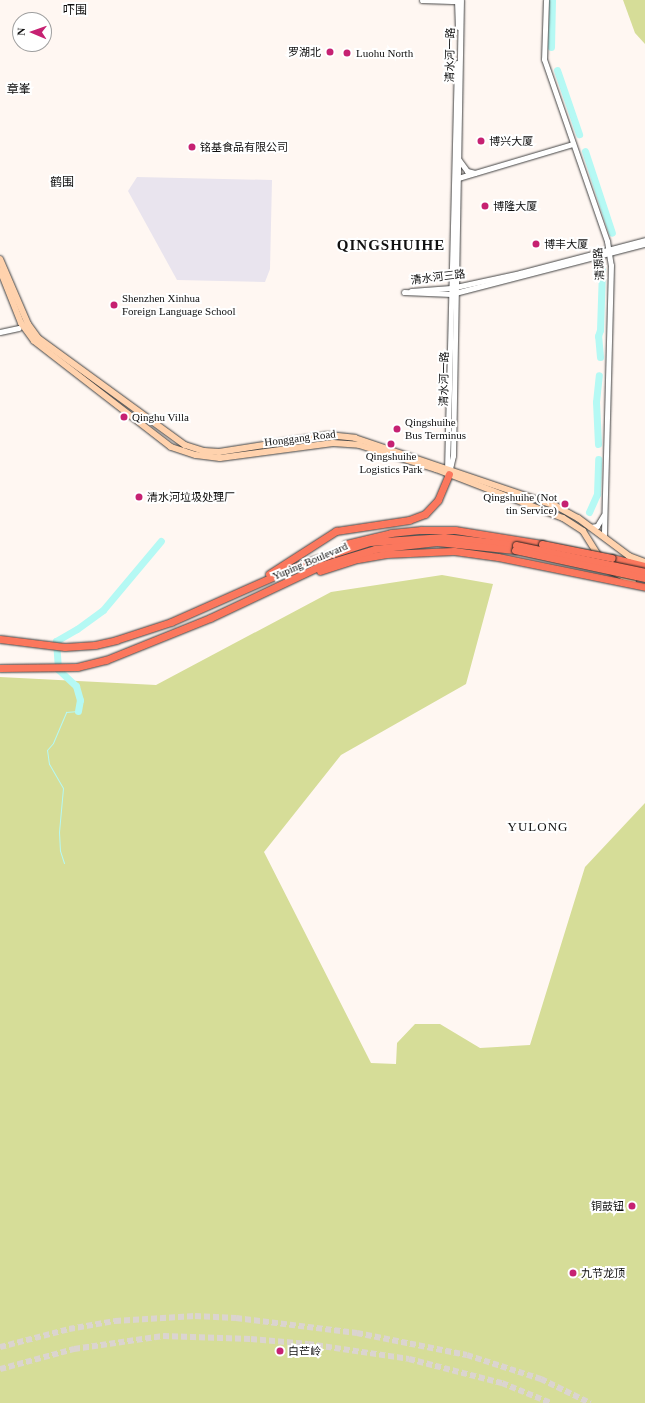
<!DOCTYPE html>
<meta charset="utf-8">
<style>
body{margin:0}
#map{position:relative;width:645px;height:1403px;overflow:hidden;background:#fff7f2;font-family:"Times New Roman","Noto Sans SC",serif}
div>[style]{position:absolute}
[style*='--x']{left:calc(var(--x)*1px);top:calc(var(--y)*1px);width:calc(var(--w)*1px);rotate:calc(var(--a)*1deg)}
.industrial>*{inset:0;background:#e9e4ee}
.forest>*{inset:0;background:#d6dd98}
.stream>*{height:1px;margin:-0.5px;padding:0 0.5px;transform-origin:0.5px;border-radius:0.5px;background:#b5f9f4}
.river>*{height:7px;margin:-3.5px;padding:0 3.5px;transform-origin:3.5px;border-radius:3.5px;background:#b5f9f4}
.primary-tunnel>*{height:6px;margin-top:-3px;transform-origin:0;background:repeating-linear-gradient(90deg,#dbd4d0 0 6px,transparent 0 9px)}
.roads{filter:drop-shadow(0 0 1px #434343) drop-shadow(0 0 1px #434343)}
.tertiary>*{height:5px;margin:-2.5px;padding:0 2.5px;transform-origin:2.5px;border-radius:2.5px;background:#fff}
.secondary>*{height:6px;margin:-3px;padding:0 3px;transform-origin:3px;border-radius:3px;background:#ffd2ad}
.trunk>*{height:7px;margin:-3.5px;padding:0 3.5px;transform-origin:3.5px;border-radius:3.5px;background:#fb775d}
.bridges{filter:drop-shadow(0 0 1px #212121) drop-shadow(0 0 1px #212121)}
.trunk-bridge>*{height:7px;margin:-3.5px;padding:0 3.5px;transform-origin:3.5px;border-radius:3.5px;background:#fb775d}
.dots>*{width:11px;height:11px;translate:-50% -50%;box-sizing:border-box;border:2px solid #fff;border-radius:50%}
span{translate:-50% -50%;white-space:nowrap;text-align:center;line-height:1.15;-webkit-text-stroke:4px #fff;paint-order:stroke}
.poi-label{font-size:11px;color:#101010}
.right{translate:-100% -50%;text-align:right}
.left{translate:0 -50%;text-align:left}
.street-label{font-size:11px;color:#101010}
.neighbourhood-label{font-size:12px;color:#101010}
.quarter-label{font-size:13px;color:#101010;letter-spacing:1px}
.district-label{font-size:15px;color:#101010;font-weight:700;letter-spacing:1px}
.north{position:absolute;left:12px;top:12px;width:40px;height:40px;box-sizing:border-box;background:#fff;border:1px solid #9f9f9f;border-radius:50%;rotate:272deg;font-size:11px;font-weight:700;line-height:16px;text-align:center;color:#101010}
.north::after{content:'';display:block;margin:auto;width:14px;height:18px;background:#c62172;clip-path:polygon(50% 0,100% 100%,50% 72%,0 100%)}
</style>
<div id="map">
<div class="industrial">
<i style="clip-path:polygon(137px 177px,272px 180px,270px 269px,265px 282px,177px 280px,128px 191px)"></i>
</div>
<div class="forest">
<i style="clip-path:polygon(623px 0,645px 0,645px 44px,635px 33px)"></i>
<i style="clip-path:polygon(442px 575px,493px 584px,466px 684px,341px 755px,264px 852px,371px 1063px,396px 1064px,397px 1043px,415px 1024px,440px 1024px,480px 1048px,530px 1045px,585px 867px,645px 803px,645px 1403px,0 1403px,0 677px,156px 685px,331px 592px)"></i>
</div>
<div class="stream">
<i style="--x:64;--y:863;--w:13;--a:-108"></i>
<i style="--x:60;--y:851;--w:19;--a:-93"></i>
<i style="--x:59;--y:832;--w:44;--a:-84.8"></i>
<i style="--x:63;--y:788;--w:28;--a:-120"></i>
<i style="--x:49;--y:764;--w:14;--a:-98"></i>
<i style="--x:47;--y:750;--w:9;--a:-49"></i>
<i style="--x:53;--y:743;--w:34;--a:-67"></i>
<i style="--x:66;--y:712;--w:12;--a:-5"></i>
</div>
<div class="river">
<i style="--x:551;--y:47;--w:47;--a:-88.8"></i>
<i style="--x:557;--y:70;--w:68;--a:71"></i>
<i style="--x:585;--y:151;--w:86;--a:71.8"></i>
<i style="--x:600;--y:357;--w:21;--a:-95"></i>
<i style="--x:598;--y:336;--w:6;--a:-72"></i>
<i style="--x:600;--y:330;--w:61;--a:-88.1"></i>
<i style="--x:598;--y:444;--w:42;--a:-92.7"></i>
<i style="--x:596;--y:402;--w:27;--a:-84"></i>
<i style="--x:589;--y:512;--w:20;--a:-66"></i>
<i style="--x:597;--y:494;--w:35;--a:-88"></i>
<i style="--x:78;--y:711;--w:11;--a:-80"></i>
<i style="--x:80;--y:700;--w:15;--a:-106"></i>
<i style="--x:76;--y:686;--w:25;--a:-137"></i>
<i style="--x:58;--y:669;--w:28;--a:-94"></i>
<i style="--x:56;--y:641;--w:24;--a:-30"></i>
<i style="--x:77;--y:629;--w:32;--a:-36"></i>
<i style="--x:103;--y:610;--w:90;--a:-50"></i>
</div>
<div class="primary-tunnel">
<i style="--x:0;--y:1347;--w:71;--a:-14.6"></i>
<i style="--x:69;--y:1329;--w:47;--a:-9.9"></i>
<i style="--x:115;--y:1321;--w:80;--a:-3.6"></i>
<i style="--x:195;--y:1316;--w:41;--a:2.8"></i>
<i style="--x:236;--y:1318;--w:122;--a:7.1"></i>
<i style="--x:357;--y:1333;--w:112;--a:11.3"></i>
<i style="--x:467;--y:1355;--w:78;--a:18"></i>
<i style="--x:541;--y:1379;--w:55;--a:26.1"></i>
<i style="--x:0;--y:1369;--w:77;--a:-15.1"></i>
<i style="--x:74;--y:1349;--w:90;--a:-8.3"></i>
<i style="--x:163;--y:1336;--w:88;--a:2"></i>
<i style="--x:251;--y:1339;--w:57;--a:5"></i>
<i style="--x:308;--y:1344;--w:102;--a:8.4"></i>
<i style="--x:409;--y:1359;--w:96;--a:14.5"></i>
<i style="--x:502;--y:1383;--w:53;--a:22.2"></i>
</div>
<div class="roads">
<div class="tertiary">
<i style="--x:422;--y:0;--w:37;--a:2"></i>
<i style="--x:457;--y:0;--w:27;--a:88"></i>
<i style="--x:546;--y:0;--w:59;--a:91.9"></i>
<i style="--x:544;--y:59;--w:193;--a:70.9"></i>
<i style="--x:607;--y:241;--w:24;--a:81"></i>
<i style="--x:611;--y:265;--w:272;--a:91.5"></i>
<i style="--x:459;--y:160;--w:14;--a:54"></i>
<i style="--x:467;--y:171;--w:8;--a:14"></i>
<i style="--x:458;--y:178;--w:120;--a:-16.5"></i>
<i style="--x:411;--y:291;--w:40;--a:-4.3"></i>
<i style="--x:451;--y:288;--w:71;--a:-12.3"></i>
<i style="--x:520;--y:273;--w:129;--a:-14.8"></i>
<i style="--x:404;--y:292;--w:47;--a:2.4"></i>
<i style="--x:451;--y:294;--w:200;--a:-14.5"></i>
<i style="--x:0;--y:332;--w:19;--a:-12"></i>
<i style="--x:447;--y:471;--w:408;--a:-88.6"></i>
<i style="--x:449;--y:473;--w:17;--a:-77"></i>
<i style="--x:453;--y:456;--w:456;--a:-89"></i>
<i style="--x:590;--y:527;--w:7;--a:-8"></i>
<i style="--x:597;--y:526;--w:12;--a:-59"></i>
</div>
<div class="secondary">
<i style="--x:0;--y:259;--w:71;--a:66.7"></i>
<i style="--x:28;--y:324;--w:17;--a:54"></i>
<i style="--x:38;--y:338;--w:182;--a:36.1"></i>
<i style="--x:185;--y:445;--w:20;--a:18"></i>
<i style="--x:204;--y:451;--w:15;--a:4"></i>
<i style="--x:219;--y:452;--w:110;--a:-8.9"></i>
<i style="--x:328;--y:435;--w:27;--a:6"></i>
<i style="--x:355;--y:438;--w:212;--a:18.7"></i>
<i style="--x:556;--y:506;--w:25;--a:29"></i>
<i style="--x:578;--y:518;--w:64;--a:36.7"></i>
<i style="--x:629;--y:556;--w:17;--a:21"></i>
<i style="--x:0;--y:270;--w:57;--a:68.4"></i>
<i style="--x:21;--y:323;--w:22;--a:54"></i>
<i style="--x:34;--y:341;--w:173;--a:37.7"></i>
<i style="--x:171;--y:447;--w:26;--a:18"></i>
<i style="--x:196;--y:455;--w:24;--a:7"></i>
<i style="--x:220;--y:458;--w:114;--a:-7.6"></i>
<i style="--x:333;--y:443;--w:26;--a:4"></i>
<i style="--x:359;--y:445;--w:81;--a:17.3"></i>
<i style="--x:436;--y:469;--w:136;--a:21.1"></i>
<i style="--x:563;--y:518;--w:24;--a:33"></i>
<i style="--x:583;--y:531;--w:32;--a:58"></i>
<i style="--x:611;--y:571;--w:24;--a:24"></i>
</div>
<div class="trunk">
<i style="--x:346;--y:544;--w:46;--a:-13.7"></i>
<i style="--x:391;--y:533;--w:30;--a:-6"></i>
<i style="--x:421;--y:530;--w:34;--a:0"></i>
<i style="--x:455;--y:530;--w:88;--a:9.1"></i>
<i style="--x:612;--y:558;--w:34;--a:14"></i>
<i style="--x:320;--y:571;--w:40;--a:-18"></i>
<i style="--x:358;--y:559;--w:29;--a:-10"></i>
<i style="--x:387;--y:554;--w:67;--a:-2.6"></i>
<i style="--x:454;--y:551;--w:44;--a:7.8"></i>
<i style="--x:498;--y:557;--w:150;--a:11.5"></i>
<i style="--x:269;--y:574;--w:80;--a:-32.7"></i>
<i style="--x:336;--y:531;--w:74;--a:-8.6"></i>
<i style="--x:409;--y:520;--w:17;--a:-21"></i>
<i style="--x:425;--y:514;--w:19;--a:-47"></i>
<i style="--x:438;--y:500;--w:28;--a:-67"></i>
<i style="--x:0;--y:639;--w:65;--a:7"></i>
<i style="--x:65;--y:647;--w:30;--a:-4"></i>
<i style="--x:95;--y:645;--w:22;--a:-13"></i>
<i style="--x:116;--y:640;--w:58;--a:-18.1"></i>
<i style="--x:171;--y:622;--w:145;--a:-23.9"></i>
<i style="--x:304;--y:563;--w:69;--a:-17.7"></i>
<i style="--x:370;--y:542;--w:74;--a:-3.9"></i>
<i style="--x:444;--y:537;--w:72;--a:6.3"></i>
<i style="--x:0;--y:668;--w:77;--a:-0.7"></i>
<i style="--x:77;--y:667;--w:30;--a:-14"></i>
<i style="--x:106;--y:660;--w:112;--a:-22"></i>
<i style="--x:210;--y:618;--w:124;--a:-25.3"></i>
<i style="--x:322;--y:565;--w:55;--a:-16.8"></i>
<i style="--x:375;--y:549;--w:62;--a:-6.4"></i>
<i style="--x:437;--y:542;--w:78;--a:5.9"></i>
</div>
</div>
<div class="bridges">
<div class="trunk-bridge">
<i style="--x:542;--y:544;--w:71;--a:11.3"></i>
<i style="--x:516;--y:545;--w:132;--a:11.8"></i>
<i style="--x:515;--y:550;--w:133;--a:12.2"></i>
</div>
</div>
<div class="dots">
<i style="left:330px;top:52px;background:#c62172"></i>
<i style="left:347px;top:53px;background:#c62172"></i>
<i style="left:481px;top:141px;background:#c62172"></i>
<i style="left:192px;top:147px;background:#c62172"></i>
<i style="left:485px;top:206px;background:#c62172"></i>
<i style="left:536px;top:244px;background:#c62172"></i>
<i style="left:114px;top:305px;background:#c62172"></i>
<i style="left:124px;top:417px;background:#c62172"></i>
<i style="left:397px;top:429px;background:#c62172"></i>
<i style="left:391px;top:444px;background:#c62172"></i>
<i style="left:139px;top:497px;background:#c62172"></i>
<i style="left:565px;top:504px;background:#c62172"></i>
<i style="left:632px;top:1206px;background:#c62172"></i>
<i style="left:573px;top:1273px;background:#c62172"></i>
<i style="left:280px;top:1351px;background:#c62172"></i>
</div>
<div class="poi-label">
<span class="right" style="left:321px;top:52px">罗湖北</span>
<span class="left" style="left:356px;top:53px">Luohu North</span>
<span class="left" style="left:489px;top:141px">博兴大厦</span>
<span class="left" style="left:200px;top:147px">铭基食品有限公司</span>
<span class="left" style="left:493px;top:206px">博隆大厦</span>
<span class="left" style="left:544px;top:244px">博丰大厦</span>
<span class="left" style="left:122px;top:305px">Shenzhen Xinhua<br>Foreign Language School</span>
<span class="left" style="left:132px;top:417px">Qinghu Villa</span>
<span class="left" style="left:405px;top:429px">Qingshuihe<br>Bus Terminus</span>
<span style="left:391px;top:463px">Qingshuihe<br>Logistics Park</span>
<span class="left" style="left:147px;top:497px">清水河垃圾处理厂</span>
<span class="right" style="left:557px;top:504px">Qingshuihe (Not<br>tin Service)</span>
<span class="right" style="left:624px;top:1206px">铜鼓钮</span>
<span class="left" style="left:581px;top:1273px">九节龙顶</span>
<span class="left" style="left:288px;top:1351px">白芒岭</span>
</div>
<div class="street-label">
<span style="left:450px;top:55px;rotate:-89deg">清水河一路</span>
<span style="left:599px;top:264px;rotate:-94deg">清源路</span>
<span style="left:438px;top:277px;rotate:-7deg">清水河三路</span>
<span style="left:444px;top:379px;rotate:-89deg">清水河一路</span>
<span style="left:300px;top:438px;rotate:-7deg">Honggang Road</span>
<span style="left:310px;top:561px;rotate:-23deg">Yuping Boulevard</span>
</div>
<div class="neighbourhood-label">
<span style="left:75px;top:11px">吓围</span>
<span style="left:19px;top:90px">章峯</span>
<span style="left:62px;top:183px">鹤围</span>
</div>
<div class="quarter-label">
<span style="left:538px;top:827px">YULONG</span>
</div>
<div class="district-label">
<span style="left:391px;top:246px">QINGSHUIHE</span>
</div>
<div class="north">N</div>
</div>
